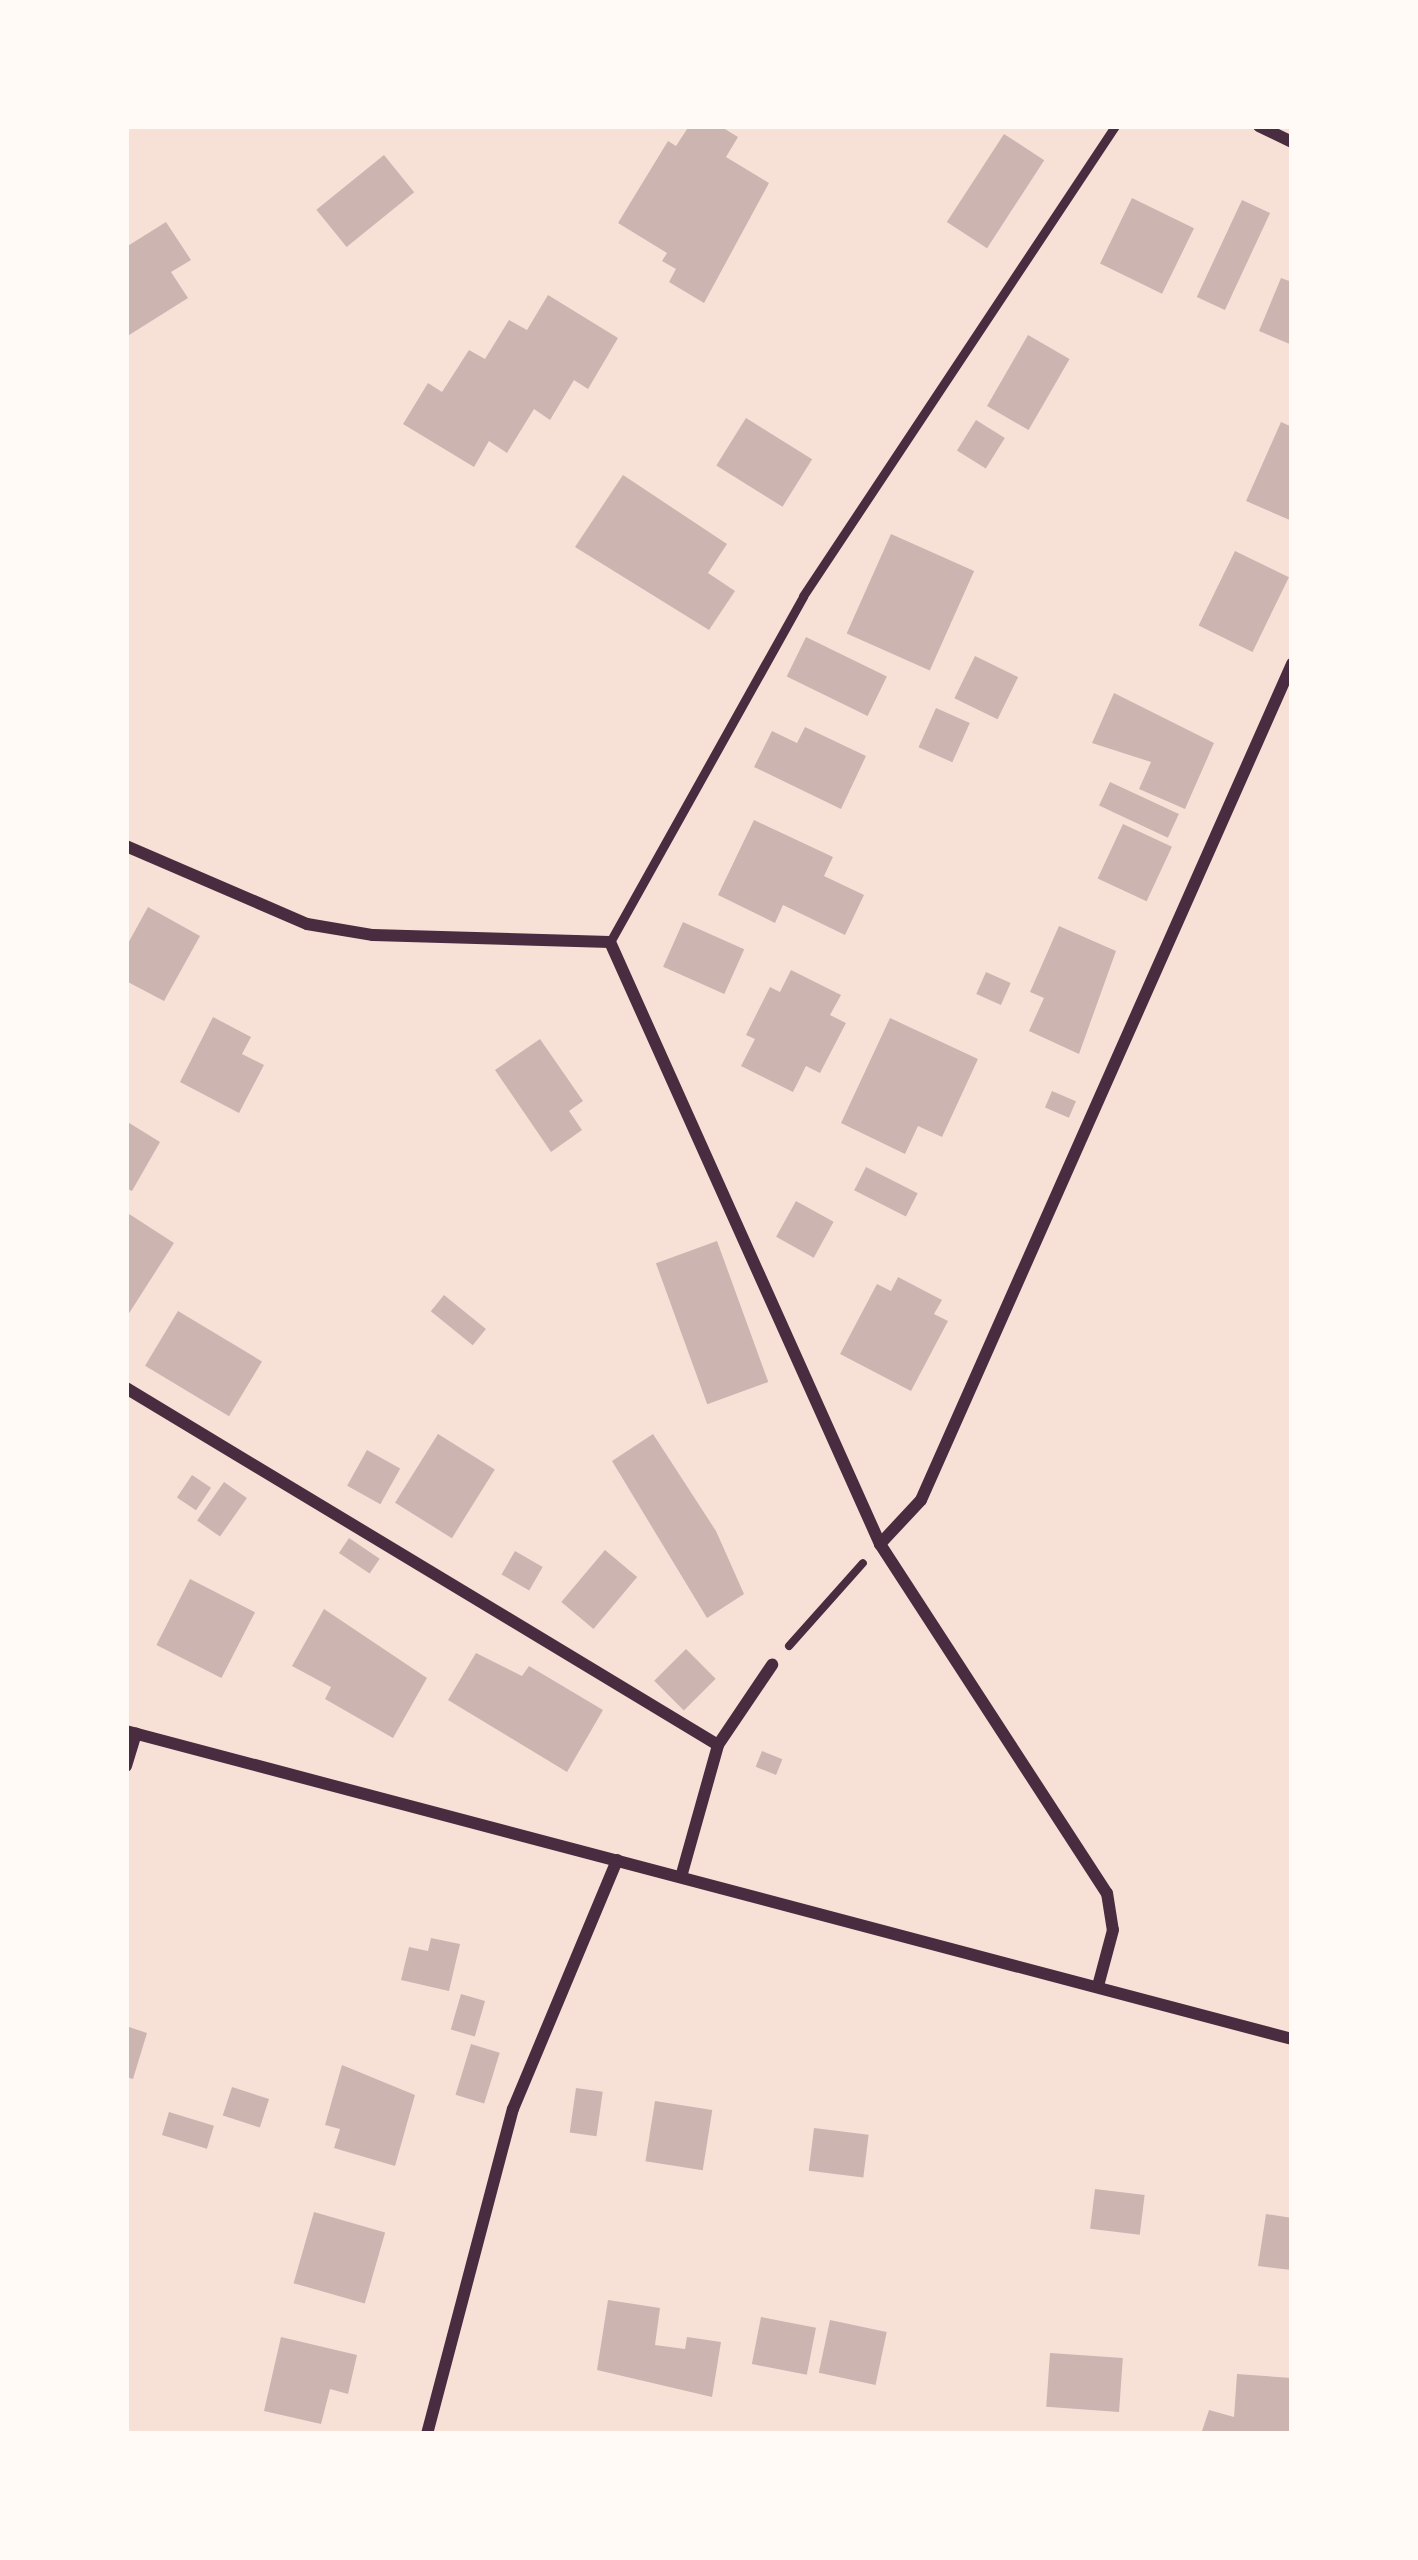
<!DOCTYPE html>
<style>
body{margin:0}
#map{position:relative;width:1418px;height:2560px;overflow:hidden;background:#f7e1d7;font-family:"Source Sans 3",sans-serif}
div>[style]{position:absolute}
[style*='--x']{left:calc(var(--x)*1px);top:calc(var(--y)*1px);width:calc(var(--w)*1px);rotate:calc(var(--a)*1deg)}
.building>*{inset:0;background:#ccb4b1;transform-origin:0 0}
.path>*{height:8px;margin:-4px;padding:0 4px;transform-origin:4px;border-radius:4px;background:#4a2c40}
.service>*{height:9px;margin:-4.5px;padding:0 4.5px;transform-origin:4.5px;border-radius:4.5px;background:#4a2c40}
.minor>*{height:12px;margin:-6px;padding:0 6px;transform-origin:6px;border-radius:6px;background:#4a2c40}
span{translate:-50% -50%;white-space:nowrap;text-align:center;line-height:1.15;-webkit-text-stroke:12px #fffaf5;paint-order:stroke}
.frame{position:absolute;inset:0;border:129px solid #fffaf5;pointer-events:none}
</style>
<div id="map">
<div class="building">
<i style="clip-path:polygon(689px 126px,720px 126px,738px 137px,726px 157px,769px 183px,704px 303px,669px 282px,676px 269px,662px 261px,667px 253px,618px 223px,668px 141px,676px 146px)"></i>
<i style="left:1004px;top:134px;width:48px;height:105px;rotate:33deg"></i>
<i style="left:384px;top:155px;width:48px;height:87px;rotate:51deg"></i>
<i style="left:1132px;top:198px;width:69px;height:73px;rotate:26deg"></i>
<i style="left:1242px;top:200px;width:31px;height:107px;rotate:25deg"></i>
<i style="clip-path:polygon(166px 222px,191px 260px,171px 272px,188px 298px,126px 337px,126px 247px)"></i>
<i style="clip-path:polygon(1281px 278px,1292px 282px,1292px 345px,1259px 331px)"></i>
<i style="clip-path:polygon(548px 295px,618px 338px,588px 389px,574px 380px,550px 420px,534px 409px,507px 453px,489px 441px,474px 467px,403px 424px,428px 383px,442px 392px,469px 350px,485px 359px,509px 320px,527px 330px)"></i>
<i style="left:1028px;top:335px;width:48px;height:82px;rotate:30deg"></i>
<i style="left:746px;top:418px;width:78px;height:56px;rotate:32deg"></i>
<i style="left:976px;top:420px;width:34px;height:36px;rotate:32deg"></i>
<i style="clip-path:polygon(1281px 422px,1292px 427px,1292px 521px,1246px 501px)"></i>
<i style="clip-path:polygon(623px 475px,727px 544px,708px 573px,735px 591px,709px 630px,575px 547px)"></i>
<i style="left:891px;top:534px;width:91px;height:109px;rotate:24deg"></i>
<i style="left:1235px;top:551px;width:60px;height:83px;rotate:26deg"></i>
<i style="left:806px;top:637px;width:90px;height:44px;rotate:26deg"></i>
<i style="left:975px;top:656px;width:48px;height:47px;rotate:26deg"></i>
<i style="clip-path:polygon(1114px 693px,1214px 743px,1185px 809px,1139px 789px,1151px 762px,1092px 743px)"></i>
<i style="left:936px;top:708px;width:37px;height:43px;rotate:24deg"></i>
<i style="clip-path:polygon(805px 727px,866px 756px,841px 809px,754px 767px,772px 731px,797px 743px)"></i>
<i style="left:1110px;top:782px;width:76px;height:26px;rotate:25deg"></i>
<i style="clip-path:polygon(754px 820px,833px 857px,824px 876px,864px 895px,845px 935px,783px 905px,775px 923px,718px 895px)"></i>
<i style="left:1123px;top:824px;width:54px;height:60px;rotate:25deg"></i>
<i style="clip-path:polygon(148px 907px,200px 936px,164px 1001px,126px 981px,126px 947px)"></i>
<i style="left:683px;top:922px;width:67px;height:49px;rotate:24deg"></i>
<i style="clip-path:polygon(1059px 926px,1116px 951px,1079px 1054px,1029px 1031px,1044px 998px,1030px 992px)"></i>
<i style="clip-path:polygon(791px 970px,841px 995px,830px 1015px,846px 1023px,820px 1073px,806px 1066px,793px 1092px,741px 1066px,755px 1039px,746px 1035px,770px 987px,780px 992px)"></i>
<i style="left:986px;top:972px;width:27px;height:24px;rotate:24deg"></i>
<i style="clip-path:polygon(213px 1017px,251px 1037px,242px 1054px,264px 1065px,239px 1113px,180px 1082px)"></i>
<i style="clip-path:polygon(890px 1018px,978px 1059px,942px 1137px,918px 1126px,905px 1154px,841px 1123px)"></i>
<i style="clip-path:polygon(540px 1039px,583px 1101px,569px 1111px,582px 1130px,551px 1152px,495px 1070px)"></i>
<i style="left:1052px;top:1091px;width:26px;height:18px;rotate:23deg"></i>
<i style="clip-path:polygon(126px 1121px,160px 1142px,132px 1191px,126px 1188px)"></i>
<i style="left:866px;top:1167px;width:58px;height:26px;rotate:27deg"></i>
<i style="left:796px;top:1201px;width:43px;height:41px;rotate:29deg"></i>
<i style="clip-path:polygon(126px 1212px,174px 1243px,126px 1318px)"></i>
<i style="left:717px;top:1241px;width:150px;height:65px;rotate:70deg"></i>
<i style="clip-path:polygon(898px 1277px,942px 1300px,934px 1314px,948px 1321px,911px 1391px,840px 1354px,877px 1284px,891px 1291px)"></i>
<i style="left:444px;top:1295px;width:54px;height:21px;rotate:39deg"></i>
<i style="left:178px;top:1311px;width:98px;height:64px;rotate:31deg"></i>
<i style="left:438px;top:1434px;width:67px;height:81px;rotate:32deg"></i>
<i style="clip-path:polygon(653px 1434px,716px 1531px,744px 1594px,707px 1618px,612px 1461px)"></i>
<i style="left:367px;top:1450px;width:38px;height:41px;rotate:29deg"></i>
<i style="left:192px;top:1475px;width:23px;height:27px;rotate:34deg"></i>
<i style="left:224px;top:1482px;width:28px;height:47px;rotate:35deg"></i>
<i style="left:349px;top:1538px;width:37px;height:18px;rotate:34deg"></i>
<i style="left:605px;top:1550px;width:42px;height:68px;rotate:40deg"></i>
<i style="left:515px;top:1551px;width:32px;height:27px;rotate:30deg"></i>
<i style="left:190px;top:1579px;width:73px;height:74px;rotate:27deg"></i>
<i style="clip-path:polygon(324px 1609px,427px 1678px,393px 1738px,325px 1699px,331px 1687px,292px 1666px)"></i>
<i style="left:686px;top:1649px;width:42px;height:45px;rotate:45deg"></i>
<i style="clip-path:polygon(476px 1653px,522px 1676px,529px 1666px,603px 1710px,567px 1772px,448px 1700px)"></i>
<i style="left:762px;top:1751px;width:22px;height:17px;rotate:22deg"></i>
<i style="clip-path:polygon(431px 1938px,460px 1944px,449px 1991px,401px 1980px,409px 1947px,428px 1951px)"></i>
<i style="left:461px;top:1994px;width:25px;height:37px;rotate:16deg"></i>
<i style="clip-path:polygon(126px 2026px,147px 2033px,133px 2079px,126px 2077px)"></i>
<i style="left:471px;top:2044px;width:30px;height:53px;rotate:17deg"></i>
<i style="clip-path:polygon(342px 2065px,415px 2095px,395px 2166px,334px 2148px,340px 2129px,325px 2125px)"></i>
<i style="left:232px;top:2087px;width:39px;height:30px;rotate:18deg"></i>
<i style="left:576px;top:2088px;width:27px;height:45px;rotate:8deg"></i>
<i style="left:655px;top:2101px;width:58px;height:61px;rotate:9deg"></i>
<i style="left:169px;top:2112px;width:47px;height:24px;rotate:17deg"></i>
<i style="left:814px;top:2128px;width:55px;height:43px;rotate:7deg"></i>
<i style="left:1095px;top:2189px;width:50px;height:40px;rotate:7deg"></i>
<i style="left:314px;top:2212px;width:74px;height:74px;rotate:16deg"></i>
<i style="clip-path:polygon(1266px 2214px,1292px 2218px,1292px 2270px,1258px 2266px)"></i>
<i style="clip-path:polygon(608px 2300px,660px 2308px,655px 2345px,685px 2349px,687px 2337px,721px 2342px,712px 2397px,597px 2370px)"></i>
<i style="left:761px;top:2317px;width:56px;height:48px;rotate:11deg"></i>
<i style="left:830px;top:2320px;width:58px;height:54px;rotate:12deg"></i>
<i style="clip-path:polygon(281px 2337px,357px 2355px,348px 2394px,330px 2389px,321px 2424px,264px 2411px)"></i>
<i style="left:1050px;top:2353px;width:73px;height:54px;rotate:4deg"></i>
<i style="clip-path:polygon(1237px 2374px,1292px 2378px,1292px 2434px,1201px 2434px,1209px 2410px,1234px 2417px)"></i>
</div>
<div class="path">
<i style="--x:789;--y:1646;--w:111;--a:-48.3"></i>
</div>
<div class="service">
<i style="--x:610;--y:942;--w:396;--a:-60.8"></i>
<i style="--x:803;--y:596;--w:564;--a:-56.42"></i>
</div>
<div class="minor">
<i style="--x:1259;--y:126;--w:37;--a:26"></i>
<i style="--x:126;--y:846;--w:197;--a:23.3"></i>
<i style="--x:307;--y:924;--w:67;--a:9.5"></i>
<i style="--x:373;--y:935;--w:237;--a:1.7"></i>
<i style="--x:610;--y:942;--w:660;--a:65.84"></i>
<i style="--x:880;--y:1544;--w:416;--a:57"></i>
<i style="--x:1107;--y:1893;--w:37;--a:81"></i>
<i style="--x:1113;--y:1930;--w:58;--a:105"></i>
<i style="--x:126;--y:1388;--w:691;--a:31.09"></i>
<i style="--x:880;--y:1544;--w:60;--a:-47"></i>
<i style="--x:921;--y:1500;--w:915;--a:-66.07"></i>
<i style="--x:126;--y:1731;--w:1206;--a:14.8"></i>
<i style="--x:126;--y:1766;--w:34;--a:-73"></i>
<i style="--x:681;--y:1877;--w:137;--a:-74.3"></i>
<i style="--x:718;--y:1745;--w:97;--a:-56"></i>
<i style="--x:427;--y:2434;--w:336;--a:-75.2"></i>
<i style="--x:513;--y:2109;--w:270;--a:-67.3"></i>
</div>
<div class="frame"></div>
</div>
